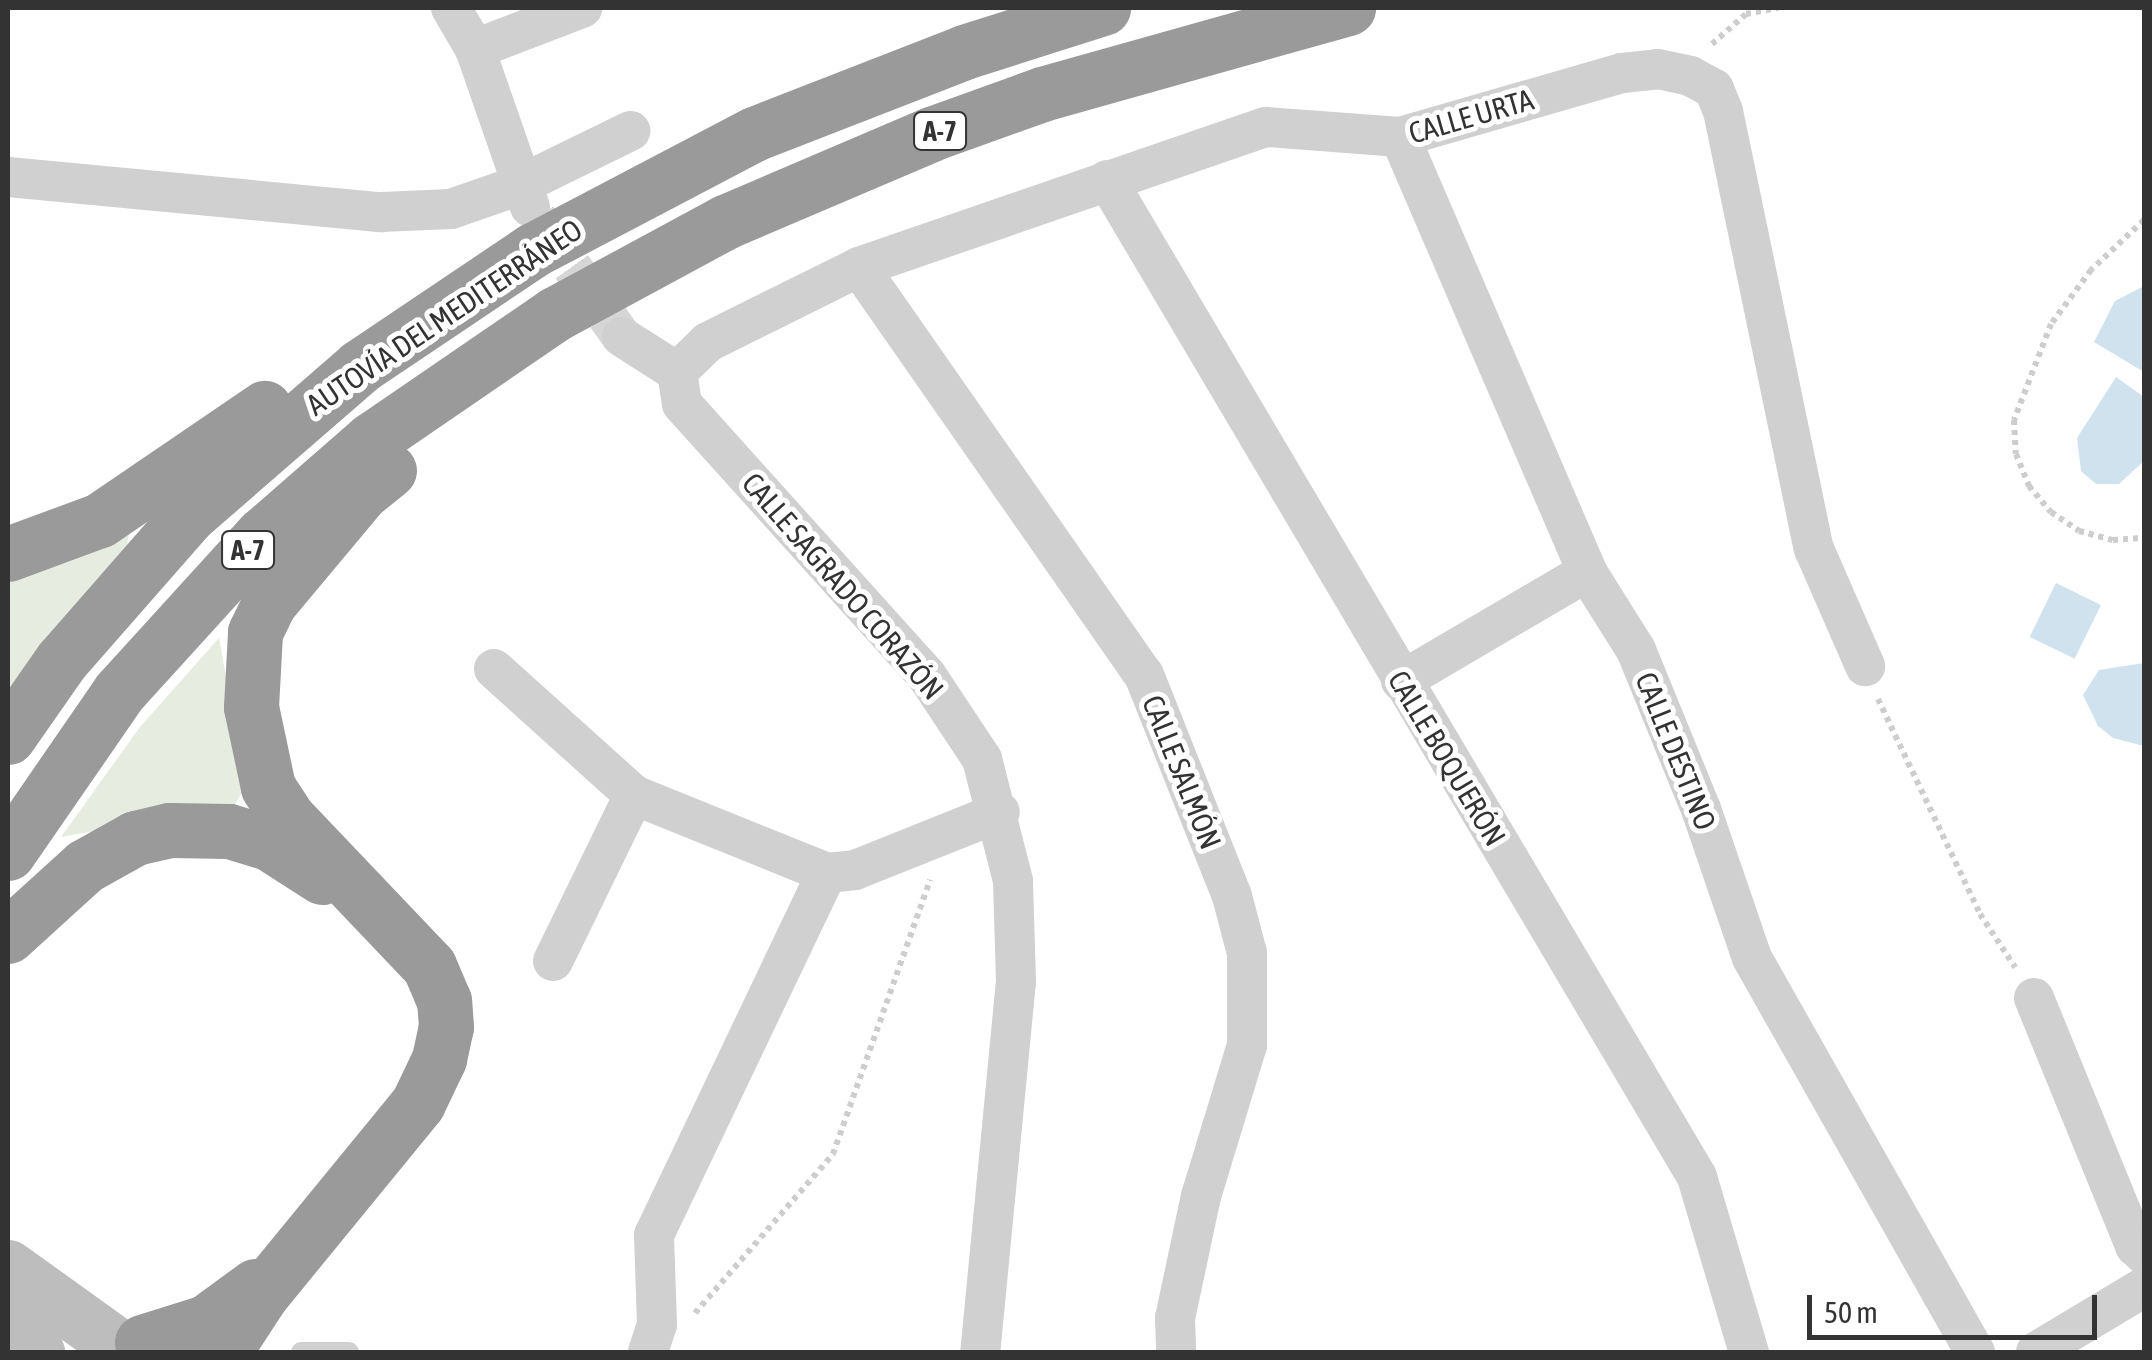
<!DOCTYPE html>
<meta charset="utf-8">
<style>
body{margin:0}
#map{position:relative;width:2152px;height:1360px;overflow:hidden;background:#fff;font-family:"Asap Condensed",sans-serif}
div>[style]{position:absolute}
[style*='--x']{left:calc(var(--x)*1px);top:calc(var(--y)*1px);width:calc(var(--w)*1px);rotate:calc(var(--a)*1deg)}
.green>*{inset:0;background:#e6ecdf}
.water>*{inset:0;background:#cfe2ee;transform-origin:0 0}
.street-tunnel>*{height:40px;margin-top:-20px;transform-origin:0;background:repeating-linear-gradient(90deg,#d6d6d6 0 40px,transparent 0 60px)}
.path>*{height:6px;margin-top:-3px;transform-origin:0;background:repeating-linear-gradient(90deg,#cdcdcd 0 5px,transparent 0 10px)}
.lane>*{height:20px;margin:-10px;padding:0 10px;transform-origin:10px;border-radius:10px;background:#d0d0d0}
.street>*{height:40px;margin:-20px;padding:0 20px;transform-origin:20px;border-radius:20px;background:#d0d0d0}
.secondary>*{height:55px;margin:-27.5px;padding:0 27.5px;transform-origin:27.5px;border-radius:27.5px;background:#bdbdbd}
.highway>*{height:55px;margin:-27.5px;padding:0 27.5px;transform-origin:27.5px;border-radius:27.5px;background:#9a9a9a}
span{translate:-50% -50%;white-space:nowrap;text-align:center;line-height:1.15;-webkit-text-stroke:10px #fff;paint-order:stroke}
.shield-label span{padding:2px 8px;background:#fff;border:2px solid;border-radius:8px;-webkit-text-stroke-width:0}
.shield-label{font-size:28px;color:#333;font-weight:700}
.street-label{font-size:30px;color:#333}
.frame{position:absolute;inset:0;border:10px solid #333;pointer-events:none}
.scale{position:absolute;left:1807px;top:1295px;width:290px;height:45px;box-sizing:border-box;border:5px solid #333;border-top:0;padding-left:12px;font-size:30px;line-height:35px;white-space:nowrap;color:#333;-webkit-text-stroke:8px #fff;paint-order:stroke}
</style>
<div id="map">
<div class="green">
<i style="clip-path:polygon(130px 526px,127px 546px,8px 698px,8px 576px,68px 562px)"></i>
<i style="clip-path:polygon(219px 638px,246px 785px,234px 806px,61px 837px,140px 727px)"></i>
</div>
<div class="water">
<i style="clip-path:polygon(2144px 286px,2144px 372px,2094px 342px,2115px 301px)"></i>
<i style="clip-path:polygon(2116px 377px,2144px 397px,2144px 461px,2119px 484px,2096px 484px,2081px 471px,2077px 438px)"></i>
<i style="left:2056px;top:583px;width:50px;height:60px;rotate:26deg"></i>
<i style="clip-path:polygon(2144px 663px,2144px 746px,2113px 738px,2098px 726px,2083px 695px,2099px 670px)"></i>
</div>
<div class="street-tunnel">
<i style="--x:537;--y:218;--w:146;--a:54.5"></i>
</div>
<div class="path">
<i style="--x:1712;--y:44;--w:45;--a:-41.4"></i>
<i style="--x:1746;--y:14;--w:33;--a:-11"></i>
<i style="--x:2144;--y:220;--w:73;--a:136.7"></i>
<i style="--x:2091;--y:270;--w:67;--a:126.5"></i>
<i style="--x:2051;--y:324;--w:103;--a:111.1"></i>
<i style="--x:2014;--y:420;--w:34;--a:87"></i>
<i style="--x:2016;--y:454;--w:35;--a:68"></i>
<i style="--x:2029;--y:486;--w:34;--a:50"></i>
<i style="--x:2051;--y:512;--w:34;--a:34"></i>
<i style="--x:2079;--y:531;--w:35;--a:15"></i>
<i style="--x:2113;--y:540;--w:31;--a:-4"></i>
<i style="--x:1878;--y:699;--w:238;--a:64.6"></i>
<i style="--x:1980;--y:914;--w:64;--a:56.6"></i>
<i style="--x:695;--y:1313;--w:211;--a:-49"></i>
<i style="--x:833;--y:1154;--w:291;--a:-70.5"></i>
</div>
<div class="lane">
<i style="--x:301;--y:1352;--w:48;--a:0"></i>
</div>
<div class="street">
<i style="--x:451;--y:8;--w:48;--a:59.7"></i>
<i style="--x:475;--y:49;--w:167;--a:70.8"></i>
<i style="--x:475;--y:49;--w:115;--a:-21"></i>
<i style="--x:1400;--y:137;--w:473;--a:66.7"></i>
<i style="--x:1587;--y:572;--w:92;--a:57.9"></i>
<i style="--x:1636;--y:650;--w:172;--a:67.8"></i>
<i style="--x:1701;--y:809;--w:157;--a:71.1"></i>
<i style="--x:1752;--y:958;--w:453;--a:60.5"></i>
<i style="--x:8;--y:177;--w:375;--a:5.4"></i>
<i style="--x:381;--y:212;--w:70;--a:-2.5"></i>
<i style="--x:451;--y:209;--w:73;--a:-19.2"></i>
<i style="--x:520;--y:185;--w:123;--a:-26.1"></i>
<i style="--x:1107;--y:180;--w:1158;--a:59.38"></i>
<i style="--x:1697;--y:1177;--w:183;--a:73.5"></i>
<i style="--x:859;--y:267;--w:498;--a:55.1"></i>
<i style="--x:1144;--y:675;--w:238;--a:68.3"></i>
<i style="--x:1232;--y:896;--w:59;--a:75.3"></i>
<i style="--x:1247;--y:953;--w:92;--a:90"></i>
<i style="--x:1247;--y:1045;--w:158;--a:106.9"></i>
<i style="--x:1201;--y:1196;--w:125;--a:102"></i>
<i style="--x:1175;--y:1318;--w:34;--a:88"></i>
<i style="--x:622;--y:337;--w:65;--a:32.5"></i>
<i style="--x:677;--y:372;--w:32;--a:81"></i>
<i style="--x:682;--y:404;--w:366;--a:48"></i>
<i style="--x:927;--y:676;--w:100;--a:56.5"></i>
<i style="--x:982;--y:759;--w:126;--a:75.7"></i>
<i style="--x:1013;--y:881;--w:100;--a:88.3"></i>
<i style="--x:1016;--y:981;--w:373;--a:95.5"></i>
<i style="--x:677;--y:372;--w:43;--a:-44.1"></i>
<i style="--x:708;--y:342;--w:169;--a:-26.4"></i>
<i style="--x:859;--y:267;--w:430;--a:-19"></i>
<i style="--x:1266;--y:127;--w:134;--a:4.3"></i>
<i style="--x:1400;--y:137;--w:231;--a:-16.1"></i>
<i style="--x:1622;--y:73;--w:36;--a:-6"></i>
<i style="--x:1658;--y:69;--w:33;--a:12"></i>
<i style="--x:1690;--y:76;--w:27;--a:28"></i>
<i style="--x:1714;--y:89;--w:24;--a:68"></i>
<i style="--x:1723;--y:111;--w:447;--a:78.3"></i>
<i style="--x:1814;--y:549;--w:128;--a:66.4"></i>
<i style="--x:494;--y:669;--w:188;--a:42"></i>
<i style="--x:634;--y:795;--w:208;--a:22"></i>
<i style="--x:827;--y:873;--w:28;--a:-6"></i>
<i style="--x:855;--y:870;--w:156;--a:-21.8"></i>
<i style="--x:1401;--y:681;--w:216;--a:-30.4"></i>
<i style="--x:553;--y:961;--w:185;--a:-64"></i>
<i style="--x:2034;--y:998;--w:268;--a:67.8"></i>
<i style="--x:2135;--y:1246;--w:12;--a:42"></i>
<i style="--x:648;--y:1352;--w:28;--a:-72"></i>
<i style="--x:657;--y:1325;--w:90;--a:-91.9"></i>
<i style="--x:654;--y:1235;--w:401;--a:-64.5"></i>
<i style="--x:2036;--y:1352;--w:126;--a:-31"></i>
</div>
<div class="secondary">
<i style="--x:8;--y:1267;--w:135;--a:35.7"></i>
<i style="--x:8;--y:1325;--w:40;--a:43"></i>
</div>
<div class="highway">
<i style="--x:8;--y:554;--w:98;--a:-20.3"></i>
<i style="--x:100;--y:520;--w:199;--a:-34.3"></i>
<i style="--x:8;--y:737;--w:93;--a:-55.1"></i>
<i style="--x:61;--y:661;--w:194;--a:-48.8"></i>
<i style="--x:189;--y:515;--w:225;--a:-41"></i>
<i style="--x:359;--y:367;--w:210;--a:-33.9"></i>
<i style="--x:533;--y:250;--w:250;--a:-27.7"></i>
<i style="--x:754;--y:134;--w:225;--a:-21.3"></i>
<i style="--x:964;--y:52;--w:146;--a:-17.6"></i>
<i style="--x:8;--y:853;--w:196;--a:-55.4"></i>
<i style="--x:119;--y:692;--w:212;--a:-47.7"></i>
<i style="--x:262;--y:535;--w:145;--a:-41.1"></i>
<i style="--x:371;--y:440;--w:223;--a:-34.4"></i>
<i style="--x:555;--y:314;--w:193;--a:-28.4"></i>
<i style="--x:725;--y:222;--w:224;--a:-23.1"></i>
<i style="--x:931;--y:134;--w:118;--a:-19.8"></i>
<i style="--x:1042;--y:94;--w:318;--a:-15.7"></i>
<i style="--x:8;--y:936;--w:104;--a:-42.3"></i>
<i style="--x:85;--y:866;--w:57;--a:-29.2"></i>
<i style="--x:135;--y:838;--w:35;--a:-13"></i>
<i style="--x:169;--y:830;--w:60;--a:1"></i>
<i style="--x:229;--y:831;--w:42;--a:16.7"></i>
<i style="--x:269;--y:843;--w:63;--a:32.7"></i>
<i style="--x:142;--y:1342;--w:67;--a:-17.4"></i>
<i style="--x:206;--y:1322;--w:61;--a:-36.3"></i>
<i style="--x:224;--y:1352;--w:68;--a:-57"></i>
<i style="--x:261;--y:1295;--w:248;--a:-50.7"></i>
<i style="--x:418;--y:1103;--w:49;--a:-64.5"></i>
<i style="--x:439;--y:1059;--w:33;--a:-78"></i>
<i style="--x:446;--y:1027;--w:26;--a:-94"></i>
<i style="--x:444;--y:1001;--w:38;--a:-113"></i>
<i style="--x:429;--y:966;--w:204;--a:-133.6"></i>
<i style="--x:288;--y:818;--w:37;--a:-123"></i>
<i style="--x:268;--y:787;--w:82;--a:-102"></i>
<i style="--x:251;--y:707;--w:75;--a:-86.9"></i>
<i style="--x:255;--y:632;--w:32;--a:-64"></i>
<i style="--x:269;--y:603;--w:143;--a:-50.1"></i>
<i style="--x:361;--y:493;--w:36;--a:-39"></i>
</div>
<div class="shield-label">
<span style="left:940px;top:131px">A-7</span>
<span style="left:248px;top:550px">A-7</span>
</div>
<div class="street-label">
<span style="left:1471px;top:116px;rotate:-16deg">CALLE URTA</span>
<span style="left:444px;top:317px;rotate:-34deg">AUTOVÍA DEL MEDITERRÁNEO</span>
<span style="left:843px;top:586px;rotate:49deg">CALLE SAGRADO CORAZÓN</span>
<span style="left:1676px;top:751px;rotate:68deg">CALLE DESTINO</span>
<span style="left:1447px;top:758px;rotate:59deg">CALLE BOQUERÓN</span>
<span style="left:1182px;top:772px;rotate:68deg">CALLE SALMÓN</span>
</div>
<div class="frame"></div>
<div class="scale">50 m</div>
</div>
